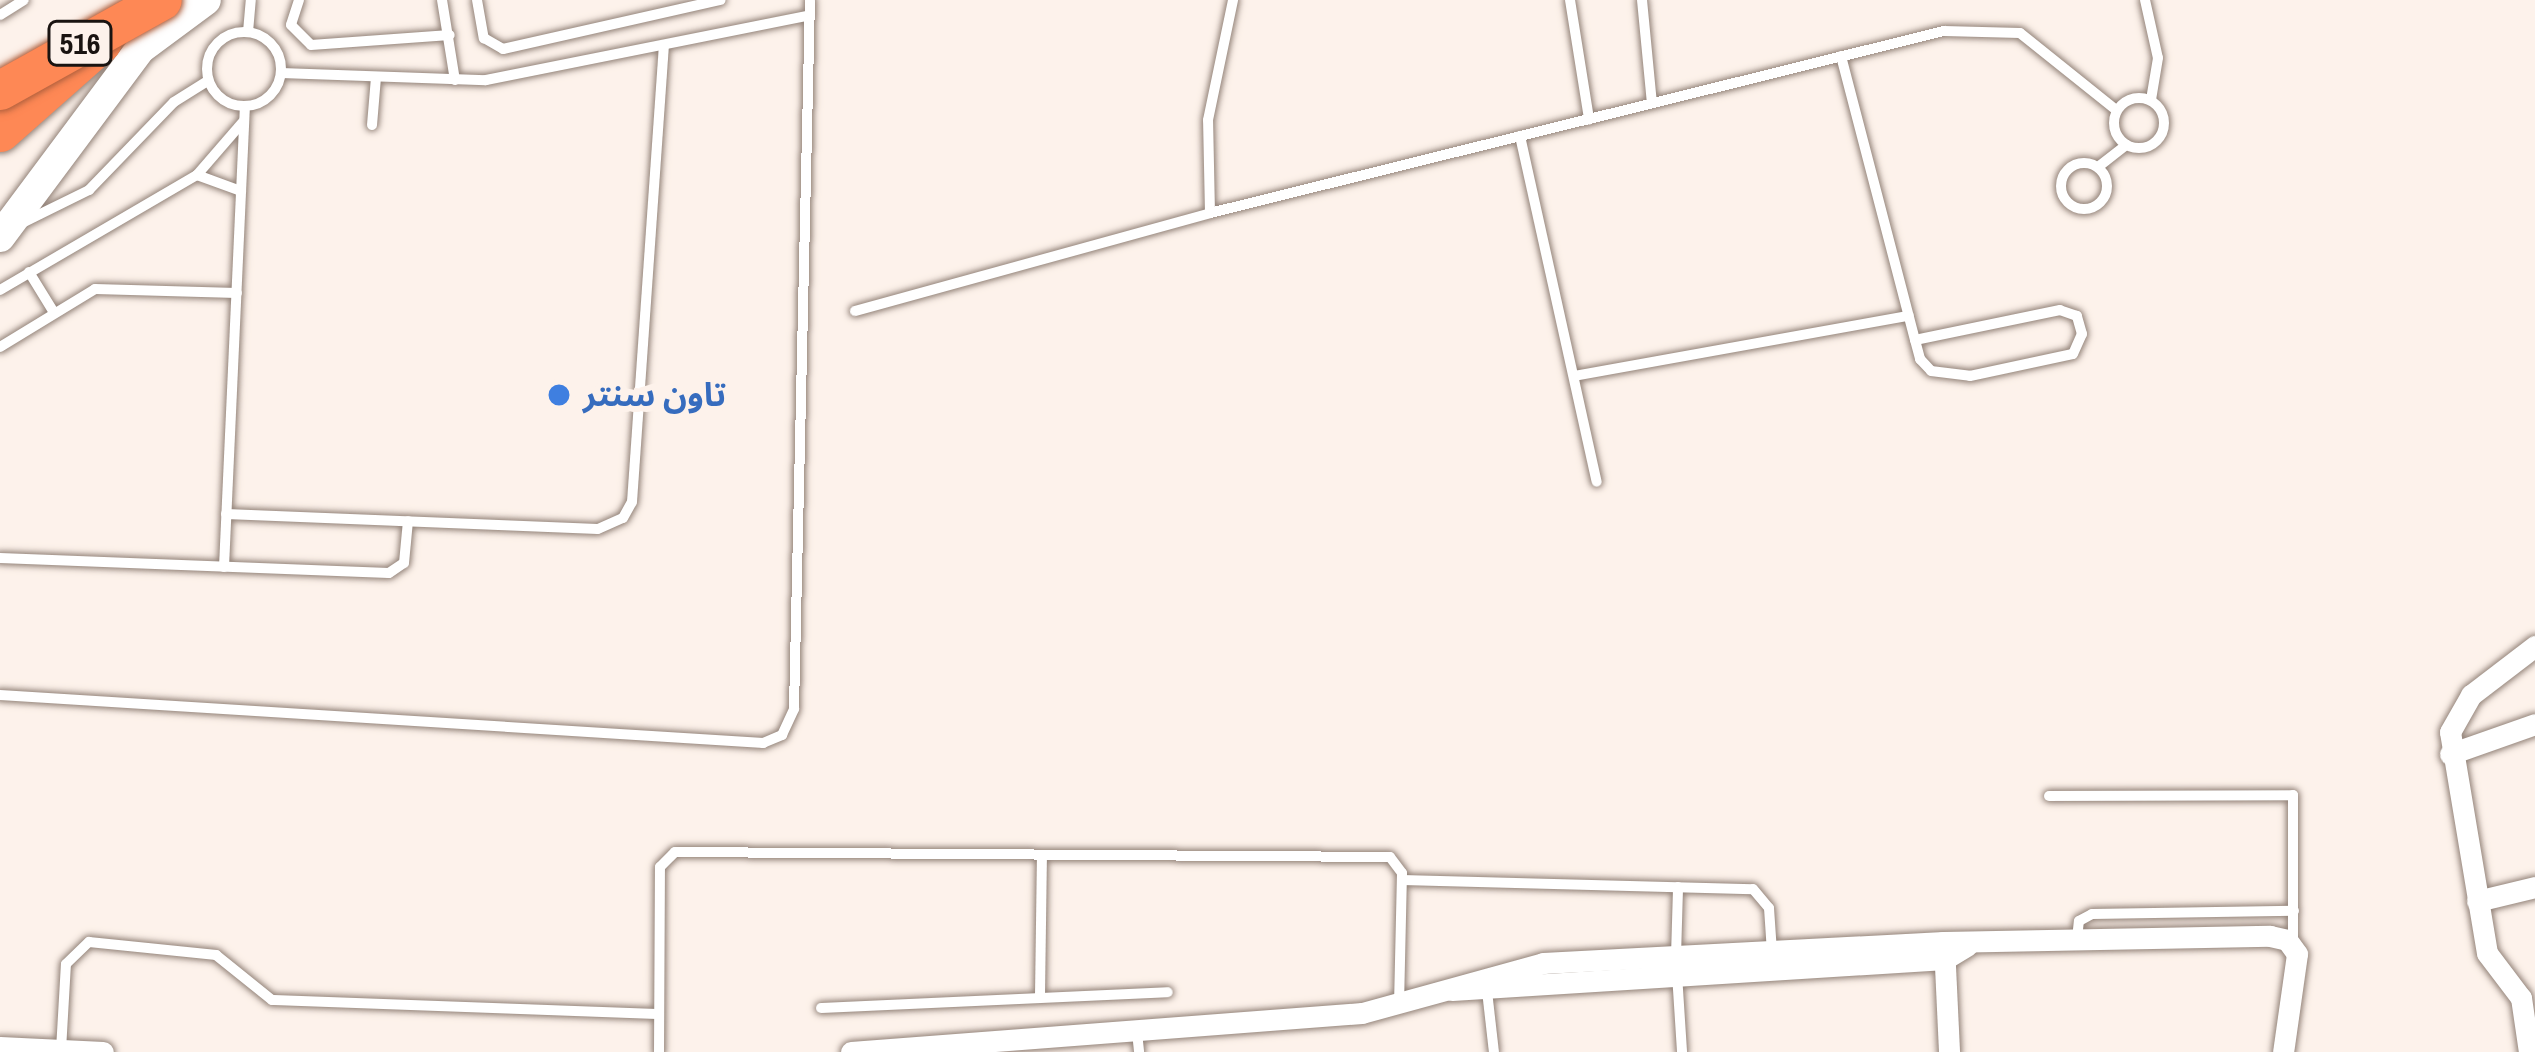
<!DOCTYPE html>
<meta charset="utf-8">
<style>
body{margin:0}
#map{position:relative;width:2535px;height:1052px;overflow:hidden;background:#fdf2eb;font-family:"Archivo Narrow","Noto Sans Arabic",sans-serif}
div>[style]{position:absolute}
[style*='--x']{left:calc(var(--x)*1px);top:calc(var(--y)*1px);width:calc(var(--w)*1px);rotate:calc(var(--a)*1deg)}
.roads{filter:drop-shadow(0 0 3px #938379) drop-shadow(0 0 3px #938379)}
.service>*{height:10px;margin:-5px;padding:0 5px;transform-origin:5px;border-radius:5px;background:#fff}
.service>.ring{margin:-5px;padding:0;box-sizing:content-box;background:none;border:10px solid #fff;border-radius:50%}
.minor>*{height:21px;margin:-10.5px;padding:0 10.5px;transform-origin:10.5px;border-radius:10.5px;background:#fff}
.secondary>*{height:30px;margin:-15px;padding:0 15px;transform-origin:15px;border-radius:15px;background:#fff}
.motorway>*{height:39px;margin:-19.5px;padding:0 19.5px;transform-origin:19.5px;border-radius:19.5px;background:#fe8855}
.bridges{filter:drop-shadow(0 0 3px #ae5f3d) drop-shadow(0 0 3px #ae5f3d)}
.motorway-bridge>*{height:39px;margin:-19.5px;padding:0 19.5px;transform-origin:19.5px;border-radius:19.5px;background:#fe8855}
.dots>*{width:33px;height:33px;translate:-50% -50%;box-sizing:border-box;border:6px solid #fdf2eb;border-radius:50%}
span{translate:-50% -50%;white-space:nowrap;text-align:center;line-height:1.15;-webkit-text-stroke:12px #fdf2eb;paint-order:stroke}
.shield-label span{padding:3px 9px;background:#fdf2eb;border:3px solid;border-radius:9px;-webkit-text-stroke-width:0}
.shield-label{font-size:30px;color:#1a1411;font-weight:700}
.shop-label{font-size:33px;color:#366cbe;font-weight:700}
.left{translate:0 -50%;text-align:left}
</style>
<div id="map">
<div class="roads">
<div class="service">
<i style="--x:299;--y:0;--w:26;--a:108"></i>
<i style="--x:291;--y:25;--w:28;--a:45"></i>
<i style="--x:311;--y:45;--w:139;--a:-4.1"></i>
<i style="--x:442;--y:0;--w:81;--a:80.8"></i>
<i style="--x:477;--y:0;--w:39;--a:80"></i>
<i style="--x:484;--y:38;--w:22;--a:30"></i>
<i style="--x:503;--y:49;--w:223;--a:-12.7"></i>
<i style="--x:1570;--y:0;--w:121;--a:80.9"></i>
<i style="--x:1642;--y:0;--w:103;--a:84.5"></i>
<i style="--x:2145;--y:0;--w:59;--a:77.4"></i>
<i style="--x:2158;--y:58;--w:43;--a:99.5"></i>
<i style="--x:0;--y:15;--w:28;--a:-32"></i>
<i class="ring" style="left:207px;top:32px;width:64px;height:64px"></i>
<i style="--x:248;--y:32;--w:32;--a:-85"></i>
<i style="--x:1841;--y:56;--w:293;--a:75.4"></i>
<i style="--x:1915;--y:340;--w:20;--a:75"></i>
<i style="--x:1920;--y:359;--w:16;--a:47"></i>
<i style="--x:1931;--y:371;--w:39;--a:7"></i>
<i style="--x:1970;--y:376;--w:105;--a:-12.1"></i>
<i style="--x:2073;--y:354;--w:22;--a:-66"></i>
<i style="--x:2082;--y:334;--w:19;--a:-106"></i>
<i style="--x:2077;--y:316;--w:18;--a:-161"></i>
<i style="--x:2060;--y:310;--w:148;--a:168.3"></i>
<i style="--x:281;--y:73;--w:205;--a:2"></i>
<i style="--x:486;--y:80;--w:330;--a:-11.3"></i>
<i class="ring" style="left:2114px;top:98px;width:40px;height:40px"></i>
<i style="--x:372;--y:125;--w:48;--a:-85.2"></i>
<i style="--x:1520;--y:136;--w:354;--a:77.5"></i>
<i class="ring" style="left:2061px;top:163px;width:36px;height:36px"></i>
<i style="--x:2098;--y:167;--w:36;--a:-38"></i>
<i style="--x:197;--y:175;--w:47;--a:20"></i>
<i style="--x:1210;--y:213;--w:93;--a:-91.2"></i>
<i style="--x:1208;--y:120;--w:123;--a:-78.2"></i>
<i style="--x:22;--y:223;--w:75;--a:-26.2"></i>
<i style="--x:89;--y:190;--w:122;--a:-46"></i>
<i style="--x:174;--y:102;--w:40;--a:-32"></i>
<i style="--x:29;--y:272;--w:46;--a:58.4"></i>
<i style="--x:0;--y:290;--w:228;--a:-30.3"></i>
<i style="--x:197;--y:175;--w:69;--a:-49.1"></i>
<i style="--x:855;--y:311;--w:368;--a:-15.4"></i>
<i style="--x:1210;--y:213;--w:756;--a:-13.93"></i>
<i style="--x:1944;--y:31;--w:76;--a:1.5"></i>
<i style="--x:2020;--y:33;--w:123;--a:38.7"></i>
<i style="--x:0;--y:347;--w:111;--a:-31.4"></i>
<i style="--x:95;--y:289;--w:142;--a:1.6"></i>
<i style="--x:1574;--y:376;--w:340;--a:-10.2"></i>
<i style="--x:226;--y:514;--w:372;--a:2.3"></i>
<i style="--x:598;--y:529;--w:27;--a:-24"></i>
<i style="--x:623;--y:518;--w:18;--a:-61"></i>
<i style="--x:632;--y:502;--w:458;--a:-86"></i>
<i style="--x:0;--y:558;--w:389;--a:2.2"></i>
<i style="--x:389;--y:573;--w:18;--a:-34"></i>
<i style="--x:404;--y:563;--w:42;--a:-84.6"></i>
<i style="--x:224;--y:567;--w:460;--a:-87.4"></i>
<i style="--x:0;--y:695;--w:765;--a:3.6"></i>
<i style="--x:763;--y:743;--w:21;--a:-23"></i>
<i style="--x:782;--y:735;--w:29;--a:-65"></i>
<i style="--x:794;--y:709;--w:709;--a:-88.71"></i>
<i style="--x:2049;--y:796;--w:244;--a:-0.2"></i>
<i style="--x:2293;--y:795;--w:148;--a:90"></i>
<i style="--x:1402;--y:880;--w:351;--a:1.5"></i>
<i style="--x:1753;--y:889;--w:25;--a:50"></i>
<i style="--x:1769;--y:908;--w:44;--a:86.1"></i>
<i style="--x:2077;--y:939;--w:18;--a:-84"></i>
<i style="--x:2079;--y:921;--w:15;--a:-28"></i>
<i style="--x:2092;--y:914;--w:202;--a:-0.9"></i>
<i style="--x:1676;--y:956;--w:69;--a:-88.3"></i>
<i style="--x:1677;--y:974;--w:78;--a:86.3"></i>
<i style="--x:1487;--y:991;--w:61;--a:83.5"></i>
<i style="--x:1040;--y:995;--w:139;--a:-89.2"></i>
<i style="--x:821;--y:1008;--w:347;--a:-2.6"></i>
<i style="--x:1137;--y:1032;--w:20;--a:84"></i>
<i style="--x:61;--y:1050;--w:86;--a:-86.7"></i>
<i style="--x:66;--y:964;--w:32;--a:-44"></i>
<i style="--x:89;--y:942;--w:128;--a:5.8"></i>
<i style="--x:216;--y:955;--w:72;--a:38.8"></i>
<i style="--x:272;--y:1000;--w:387;--a:2.1"></i>
<i style="--x:659;--y:1052;--w:185;--a:-89.7"></i>
<i style="--x:660;--y:867;--w:21;--a:-45"></i>
<i style="--x:675;--y:852;--w:715;--a:0.4"></i>
<i style="--x:1390;--y:857;--w:20;--a:53"></i>
<i style="--x:1402;--y:873;--w:130;--a:91.3"></i>
</div>
<div class="minor">
<i style="--x:2450;--y:754;--w:90;--a:-19.4"></i>
<i style="--x:2477;--y:901;--w:60;--a:-13.6"></i>
<i style="--x:1944;--y:945;--w:107;--a:87.3"></i>
<i style="--x:1452;--y:990;--w:494;--a:-3.6"></i>
<i style="--x:1945;--y:959;--w:26;--a:-31"></i>
<i style="--x:0;--y:1047;--w:103;--a:2.8"></i>
<i style="--x:851;--y:1052;--w:512;--a:-4.36"></i>
<i style="--x:1362;--y:1013;--w:188;--a:-15.4"></i>
<i style="--x:1543;--y:963;--w:401;--a:-3"></i>
<i style="--x:1943;--y:942;--w:327;--a:-1.1"></i>
<i style="--x:2270;--y:936;--w:17;--a:13"></i>
<i style="--x:2287;--y:940;--w:17;--a:54"></i>
<i style="--x:2297;--y:954;--w:99;--a:98.1"></i>
<i style="--x:2529;--y:1052;--w:55;--a:-98.4"></i>
<i style="--x:2521;--y:998;--w:56;--a:-127.1"></i>
<i style="--x:2487;--y:953;--w:224;--a:-99.5"></i>
<i style="--x:2450;--y:732;--w:43;--a:-60.4"></i>
<i style="--x:2471;--y:695;--w:81;--a:-37.4"></i>
</div>
<div class="secondary">
<i style="--x:0;--y:237;--w:234;--a:-53.3"></i>
<i style="--x:140;--y:49;--w:82;--a:-36.6"></i>
</div>
<div class="motorway">
<i style="--x:0;--y:132;--w:135;--a:-41.4"></i>
</div>
</div>
<div class="bridges">
<div class="motorway-bridge">
<i style="--x:0;--y:90;--w:185;--a:-29.1"></i>
</div>
</div>
<div class="dots">
<i style="left:559px;top:395px;background:#3f7fe0"></i>
</div>
<div class="shield-label">
<span style="left:80px;top:43px">516</span>
</div>
<div class="shop-label">
<span class="left" style="left:583px;top:395px">تاون سنتر</span>
</div>
</div>
